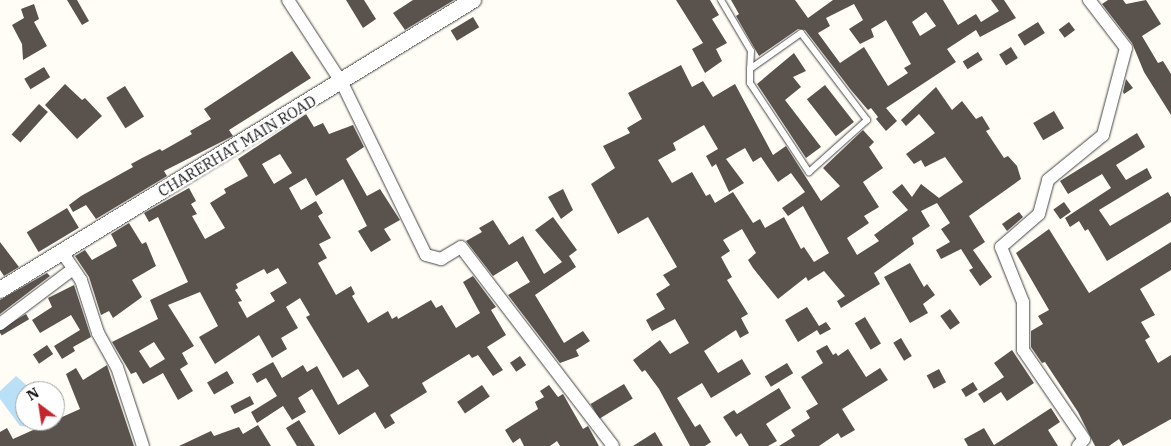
<!DOCTYPE html>
<style>
body{margin:0}
#map{position:relative;width:1171px;height:446px;overflow:hidden;background:#fffdf5;font-family:"IBM Plex Serif",serif}
div>[style]{position:absolute}
[style*='--x']{left:calc(var(--x)*1px);top:calc(var(--y)*1px);width:calc(var(--w)*1px);rotate:calc(var(--a)*1deg)}
.water>*{inset:0;background:#b9e0f7}
.building>*{inset:0;background:#5a524d;transform-origin:0 0}
.roads{filter:drop-shadow(0 0 1px #444) drop-shadow(0 0 1px #444)}
.service>*{height:6px;margin:-3px;padding:0 3px;transform-origin:3px;border-radius:3px;background:#fff}
.minor>*{height:12px;margin:-6px;padding:0 6px;transform-origin:6px;border-radius:6px;background:#fff}
.tertiary>*{height:16px;margin:-8px;padding:0 8px;transform-origin:8px;border-radius:8px;background:#fff}
span{translate:-50% -50%;white-space:nowrap;text-align:center;line-height:1.15;-webkit-text-stroke:5px #fff;paint-order:stroke}
.street-label{font-size:15px;color:#111}
.north{position:absolute;left:15px;top:381px;width:50px;height:50px;box-sizing:border-box;background:#fff;border:1px solid #a0a0a0;border-radius:50%;rotate:329deg;font-size:14px;font-weight:700;line-height:20px;text-align:center;color:#111}
.north::after{content:'';display:block;margin:auto;width:18px;height:22px;background:#c4262e;clip-path:polygon(50% 0,100% 100%,50% 72%,0 100%)}
</style>
<div id="map">
<div class="water">
<i style="clip-path:polygon(16px 376px,33px 391px,25px 391px,25px 421px,41px 421px,31px 427px,20px 426px,0 399px,0 391px)"></i>
</div>
<div class="building">
<i style="clip-path:polygon(67px 0,77px 0,89px 21px,82px 25px)"></i>
<i style="clip-path:polygon(346px 0,364px 0,376px 19px,363px 28px)"></i>
<i style="clip-path:polygon(413px 0,454px 0,405px 30px,393px 13px)"></i>
<i style="clip-path:polygon(676px 0,710px 0,719px 15px,712px 19px,727px 43px,716px 49px,722px 61px,705px 73px,692px 49px,703px 43px)"></i>
<i style="clip-path:polygon(evenodd,731px 0,795px 0,808px 18px,833px 0,943px 0,958px 25px,976px 14px,981px 22px,999px 11px,991px 0,1004px 0,1016px 18px,980px 37px,976px 30px,947px 49px,956px 62px,886px 108px,897px 121px,886px 131px,876px 119px,878px 117px,871px 108px,868px 110px,851px 90px,805px 30px,798px 29px,759px 56px,736px 16px,739px 14px,731px 0,854px 4px,863px 20px,849px 29px,860px 44px,874px 37px,871px 29px,886px 20px,911px 64px,904px 68px,908px 73px,888px 86px,864px 47px,840px 63px,818px 33px,830px 26px,826px 18px,854px 4px,731px 0,926px 12px,936px 26px,920px 36px,912px 22px,926px 12px)"></i>
<i style="clip-path:polygon(1108px 0,1123px 0,1126px 4px,1146px 0,1161px 24px,1142px 36px,1158px 63px,1163px 61px,1171px 74px,1171px 115px,1144px 72px,1132px 43px,1102px 4px)"></i>
<i style="clip-path:polygon(34px 4px,39px 19px,34px 22px,47px 46px,23px 60px,22px 44px,12px 25px,24px 18px,21px 9px)"></i>
<i style="left:473px;top:17px;width:12px;height:26px;rotate:59deg"></i>
<i style="left:1038px;top:22px;width:13px;height:24px;rotate:58deg"></i>
<i style="left:1069px;top:22px;width:10px;height:13px;rotate:53deg"></i>
<i style="left:1011px;top:47px;width:13px;height:14px;rotate:58deg"></i>
<i style="clip-path:polygon(292px 51px,311px 78px,229px 130px,233px 136px,164px 171px,167px 176px,96px 219px,86px 205px,73px 212px,69px 205px,81px 196px,133px 167px,131px 164px,144px 157px,160px 149px,162px 151px,192px 134px,190px 131px,211px 119px,204px 109px)"></i>
<i style="left:978px;top:52px;width:9px;height:18px;rotate:58deg"></i>
<i style="clip-path:polygon(794px 53px,806px 71px,793px 77px,801px 87px,785px 100px,821px 147px,806px 158px,757px 84px)"></i>
<i style="clip-path:polygon(evenodd,681px 65px,692px 87px,703px 81px,713px 97px,735px 84px,773px 155px,786px 146px,821px 201px,840px 186px,823px 168px,863px 130px,874px 142px,869px 147px,883px 168px,863px 182px,879px 207px,864px 216px,869px 223px,847px 238px,857px 255px,879px 241px,874px 235px,908px 210px,892px 192px,902px 184px,912px 197px,921px 184px,939px 198px,963px 182px,945px 157px,925px 167px,921px 160px,914px 164px,906px 154px,935px 133px,919px 114px,906px 126px,901px 120px,936px 87px,952px 110px,962px 101px,976px 119px,982px 116px,990px 129px,986px 131px,1004px 158px,1008px 156px,1017px 166px,1021px 179px,969px 216px,985px 242px,973px 250px,992px 277px,980px 286px,969px 270px,973px 268px,961px 249px,941px 259px,936px 250px,950px 242px,941px 229px,950px 223px,937px 203px,921px 211px,930px 226px,912px 238px,914px 244px,874px 273px,880px 284px,841px 308px,837px 301px,845px 296px,824px 271px,808px 281px,806px 277px,778px 299px,753px 268px,748px 260px,756px 253px,742px 229px,723px 240px,730px 251px,721px 257px,732px 277px,727px 280px,748px 314px,741px 318px,749px 333px,740px 338px,736px 330px,704px 351px,718px 373px,742px 359px,751px 374px,711px 398px,702px 383px,677px 398px,695px 427px,700px 424px,711px 442px,705px 446px,690px 446px,659px 389px,645px 370px,642px 372px,633px 360px,660px 340px,670px 354px,689px 343px,675px 319px,652px 331px,646px 320px,665px 309px,656px 294px,670px 285px,663px 275px,677px 267px,648px 217px,618px 234px,591px 184px,615px 168px,603px 146px,630px 133px,627px 128px,642px 119px,628px 93px,681px 65px,704px 125px,718px 149px,706px 156px,712px 167px,716px 164px,729px 192px,744px 183px,726px 159px,745px 148px,753px 162px,761px 157px,778px 182px,791px 173px,805px 192px,782px 208px,788px 216px,803px 206px,829px 253px,814px 262px,804px 247px,801px 249px,784px 217px,765px 228px,760px 219px,753px 223px,733px 192px,715px 203px,710px 194px,706px 196px,692px 172px,672px 183px,658px 160px,676px 150px,673px 143px,704px 125px)"></i>
<i style="left:44px;top:67px;width:12px;height:23px;rotate:59deg"></i>
<i style="clip-path:polygon(1126px 79px,1133px 88px,1124px 94px,1123px 92px)"></i>
<i style="clip-path:polygon(65px 84px,82px 100px,85px 98px,102px 116px,77px 139px,45px 105px)"></i>
<i style="left:825px;top:85px;width:47px;height:23px;rotate:52deg"></i>
<i style="left:125px;top:86px;width:36px;height:22px;rotate:58deg"></i>
<i style="left:39px;top:104px;width:12px;height:41px;rotate:42deg"></i>
<i style="left:1054px;top:111px;width:20px;height:24px;rotate:60deg"></i>
<i style="clip-path:polygon(evenodd,306px 114px,314px 127px,323px 123px,329px 134px,353px 125px,364px 147px,346px 159px,367px 196px,380px 189px,400px 220px,384px 229px,391px 240px,371px 252px,358px 231px,367px 226px,343px 179px,316px 196px,306px 178px,289px 188px,301px 210px,316px 201px,323px 213px,318px 216px,331px 238px,319px 244px,327px 258px,318px 263px,336px 295px,351px 286px,355px 294px,352px 296px,368px 323px,388px 311px,392px 319px,397px 316px,398px 319px,431px 300px,436px 308px,442px 305px,456px 328px,480px 313px,463px 282px,473px 276px,496px 307px,491px 310px,506px 335px,487px 347px,503px 370px,493px 376px,478px 355px,472px 358px,469px 354px,422px 383px,427px 392px,390px 415px,395px 423px,385px 429px,375px 412px,339px 435px,312px 389px,298px 398px,306px 412px,292px 420px,283px 406px,257px 423px,251px 412px,277px 396px,266px 378px,257px 383px,252px 374px,273px 362px,282px 378px,303px 365px,307px 372px,317px 366px,338px 405px,369px 386px,358px 369px,343px 378px,306px 317px,310px 315px,300px 298px,286px 307px,298px 328px,281px 338px,287px 349px,272px 358px,259px 335px,215px 364px,199px 337px,218px 326px,200px 292px,168px 305px,194px 346px,182px 353px,188px 364px,180px 369px,193px 391px,178px 400px,163px 373px,143px 384px,136px 372px,131px 374px,112px 342px,158px 319px,150px 300px,188px 282px,158px 217px,149px 222px,144px 213px,189px 188px,196px 201px,191px 204px,197px 214px,192px 216px,205px 239px,225px 228px,210px 203px,226px 193px,224px 189px,248px 176px,238px 159px,306px 114px,280px 154px,292px 173px,274px 184px,262px 164px,280px 154px,306px 114px,278px 268px,287px 283px,270px 293px,275px 301px,247px 318px,238px 302px,242px 301px,235px 290px,238px 288px,236px 284px,264px 269px,267px 274px,278px 268px,306px 114px,154px 342px,165px 359px,150px 368px,139px 351px,154px 342px)"></i>
<i style="clip-path:polygon(1137px 133px,1145px 147px,1116px 165px,1126px 180px,1147px 168px,1152px 178px,1099px 210px,1110px 226px,1168px 192px,1171px 197px,1171px 222px,1107px 261px,1088px 229px,1085px 231px,1079px 221px,1070px 227px,1065px 218px,1111px 188px,1102px 174px,1068px 194px,1060px 181px)"></i>
<i style="clip-path:polygon(563px 189px,573px 210px,561px 219px,548px 197px)"></i>
<i style="left:1064px;top:202px;width:12px;height:13px;rotate:55deg"></i>
<i style="left:67px;top:208px;width:23px;height:47px;rotate:59deg"></i>
<i style="clip-path:polygon(1019px 212px,1023px 217px,1007px 231px,1002px 224px)"></i>
<i style="clip-path:polygon(553px 217px,577px 250px,569px 256px,576px 267px,535px 295px,564px 343px,583px 331px,590px 341px,576px 350px,579px 356px,560px 363px,508px 295px,530px 282px,517px 261px,493px 276px,466px 241px,482px 232px,479px 228px,493px 220px,509px 245px,523px 236px,544px 274px,562px 262px,535px 230px)"></i>
<i style="clip-path:polygon(129px 223px,142px 244px,146px 242px,156px 266px,132px 280px,142px 297px,113px 318px,109px 311px,101px 315px,89px 277px,75px 256px,85px 250px,92px 260px,117px 246px,111px 234px)"></i>
<i style="clip-path:polygon(1049px 229px,1089px 293px,1171px 242px,1171px 270px,1140px 289px,1155px 315px,1141px 322px,1150px 337px,1145px 340px,1158px 363px,1171px 355px,1171px 419px,1123px 446px,1119px 439px,1109px 446px,1095px 446px,1078px 412px,1045px 362px,1042px 363px,1031px 347px,1031px 331px,1043px 324px,1038px 316px,1049px 310px,1016px 253px)"></i>
<i style="clip-path:polygon(0 242px,19px 267px,4px 276px,0 270px)"></i>
<i style="clip-path:polygon(910px 263px,924px 287px,927px 284px,935px 295px,923px 304px,928px 313px,910px 323px,884px 277px)"></i>
<i style="clip-path:polygon(47px 273px,50px 276px,0 314px,0 300px)"></i>
<i style="clip-path:polygon(74px 285px,91px 337px,73px 347px,75px 351px,62px 359px,54px 346px,80px 330px,71px 315px,40px 333px,32px 320px,52px 307px,48px 298px)"></i>
<i style="clip-path:polygon(807px 307px,819px 326px,826px 322px,831px 329px,820px 335px,817px 330px,798px 342px,785px 320px)"></i>
<i style="left:950px;top:309px;width:17px;height:12px;rotate:54deg"></i>
<i style="left:26px;top:314px;width:6px;height:32px;rotate:59deg"></i>
<i style="left:865px;top:317px;width:31px;height:12px;rotate:59deg"></i>
<i style="left:901px;top:338px;width:21px;height:9px;rotate:59deg"></i>
<i style="left:47px;top:345px;width:11px;height:17px;rotate:56deg"></i>
<i style="clip-path:polygon(827px 345px,833px 355px,836px 353px,838px 356px,848px 349px,866px 377px,880px 368px,888px 380px,842px 409px,855px 430px,841px 438px,838px 433px,819px 446px,779px 446px,795px 436px,791px 430px,810px 418px,806px 411px,818px 404px,801px 377px,823px 363px,816px 351px)"></i>
<i style="clip-path:polygon(1012px 350px,1034px 383px,1007px 401px,1001px 392px,984px 403px,978px 394px,1004px 377px,994px 363px)"></i>
<i style="left:520px;top:356px;width:11px;height:12px;rotate:56deg"></i>
<i style="left:787px;top:363px;width:12px;height:26px;rotate:59deg"></i>
<i style="clip-path:polygon(107px 365px,134px 446px,0 446px,0 432px,7px 428px,13px 439px,80px 409px,66px 374px,76px 368px,83px 380px)"></i>
<i style="left:939px;top:369px;width:15px;height:14px;rotate:62deg"></i>
<i style="left:227px;top:371px;width:14px;height:23px;rotate:60deg"></i>
<i style="left:973px;top:382px;width:9px;height:14px;rotate:58deg"></i>
<i style="left:624px;top:384px;width:17px;height:39px;rotate:59deg"></i>
<i style="left:482px;top:385px;width:14px;height:30px;rotate:56deg"></i>
<i style="clip-path:polygon(549px 385px,558px 397px,563px 394px,583px 429px,588px 426px,599px 446px,560px 446px,557px 441px,550px 446px,524px 446px,520px 438px,513px 443px,505px 430px,538px 409px,535px 402px,544px 397px,540px 391px)"></i>
<i style="clip-path:polygon(779px 388px,791px 408px,766px 424px,777px 441px,768px 446px,749px 446px,741px 433px,736px 437px,723px 417px,734px 410px,737px 414px)"></i>
<i style="left:250px;top:396px;width:9px;height:22px;rotate:63deg"></i>
<i style="clip-path:polygon(1051px 408px,1060px 422px,1048px 430px,1058px 446px,968px 446px,964px 439px,984px 428px,994px 445px)"></i>
<i style="clip-path:polygon(299px 420px,315px 446px,297px 446px,286px 428px)"></i>
<i style="clip-path:polygon(258px 425px,271px 446px,179px 446px,211px 431px,214px 436px,239px 427px,243px 434px)"></i>
<i style="clip-path:polygon(655px 432px,663px 446px,633px 446px)"></i>
</div>
<div class="roads">
<div class="service">
<i style="--x:721;--y:0;--w:59;--a:59.5"></i>
<i style="--x:751;--y:51;--w:18;--a:93"></i>
<i style="--x:750;--y:69;--w:14;--a:90"></i>
<i style="--x:750;--y:83;--w:107;--a:56.5"></i>
<i style="--x:809;--y:172;--w:78;--a:-41.9"></i>
<i style="--x:867;--y:120;--w:109;--a:-127.2"></i>
<i style="--x:801;--y:33;--w:62;--a:144.8"></i>
</div>
<div class="minor">
<i style="--x:288;--y:0;--w:99;--a:57"></i>
<i style="--x:342;--y:83;--w:191;--a:64"></i>
<i style="--x:426;--y:255;--w:16;--a:15"></i>
<i style="--x:441;--y:259;--w:23;--a:-31"></i>
<i style="--x:461;--y:247;--w:250;--a:52.6"></i>
<i style="--x:62;--y:252;--w:34;--a:56"></i>
<i style="--x:81;--y:280;--w:56;--a:72.2"></i>
<i style="--x:98;--y:333;--w:39;--a:61"></i>
<i style="--x:117;--y:367;--w:83;--a:71.8"></i>
<i style="--x:0;--y:324;--w:91;--a:-37"></i>
<i style="--x:1078;--y:446;--w:9;--a:-49"></i>
<i style="--x:1084;--y:439;--w:108;--a:-124.4"></i>
<i style="--x:1023;--y:350;--w:48;--a:-90"></i>
<i style="--x:1023;--y:302;--w:59;--a:-111.8"></i>
<i style="--x:1001;--y:247;--w:50;--a:-41"></i>
<i style="--x:1039;--y:214;--w:35;--a:-75"></i>
<i style="--x:1048;--y:180;--w:71;--a:-39.3"></i>
<i style="--x:1103;--y:135;--w:90;--a:-75.2"></i>
<i style="--x:1126;--y:48;--w:61;--a:-127.6"></i>
</div>
<div class="tertiary">
<i style="--x:0;--y:290;--w:555;--a:-31.51"></i>
</div>
</div>
<div class="street-label">
<span style="left:237px;top:146px;rotate:-31deg">CHARERHAT MAIN ROAD</span>
</div>
<div class="north">N</div>
</div>
